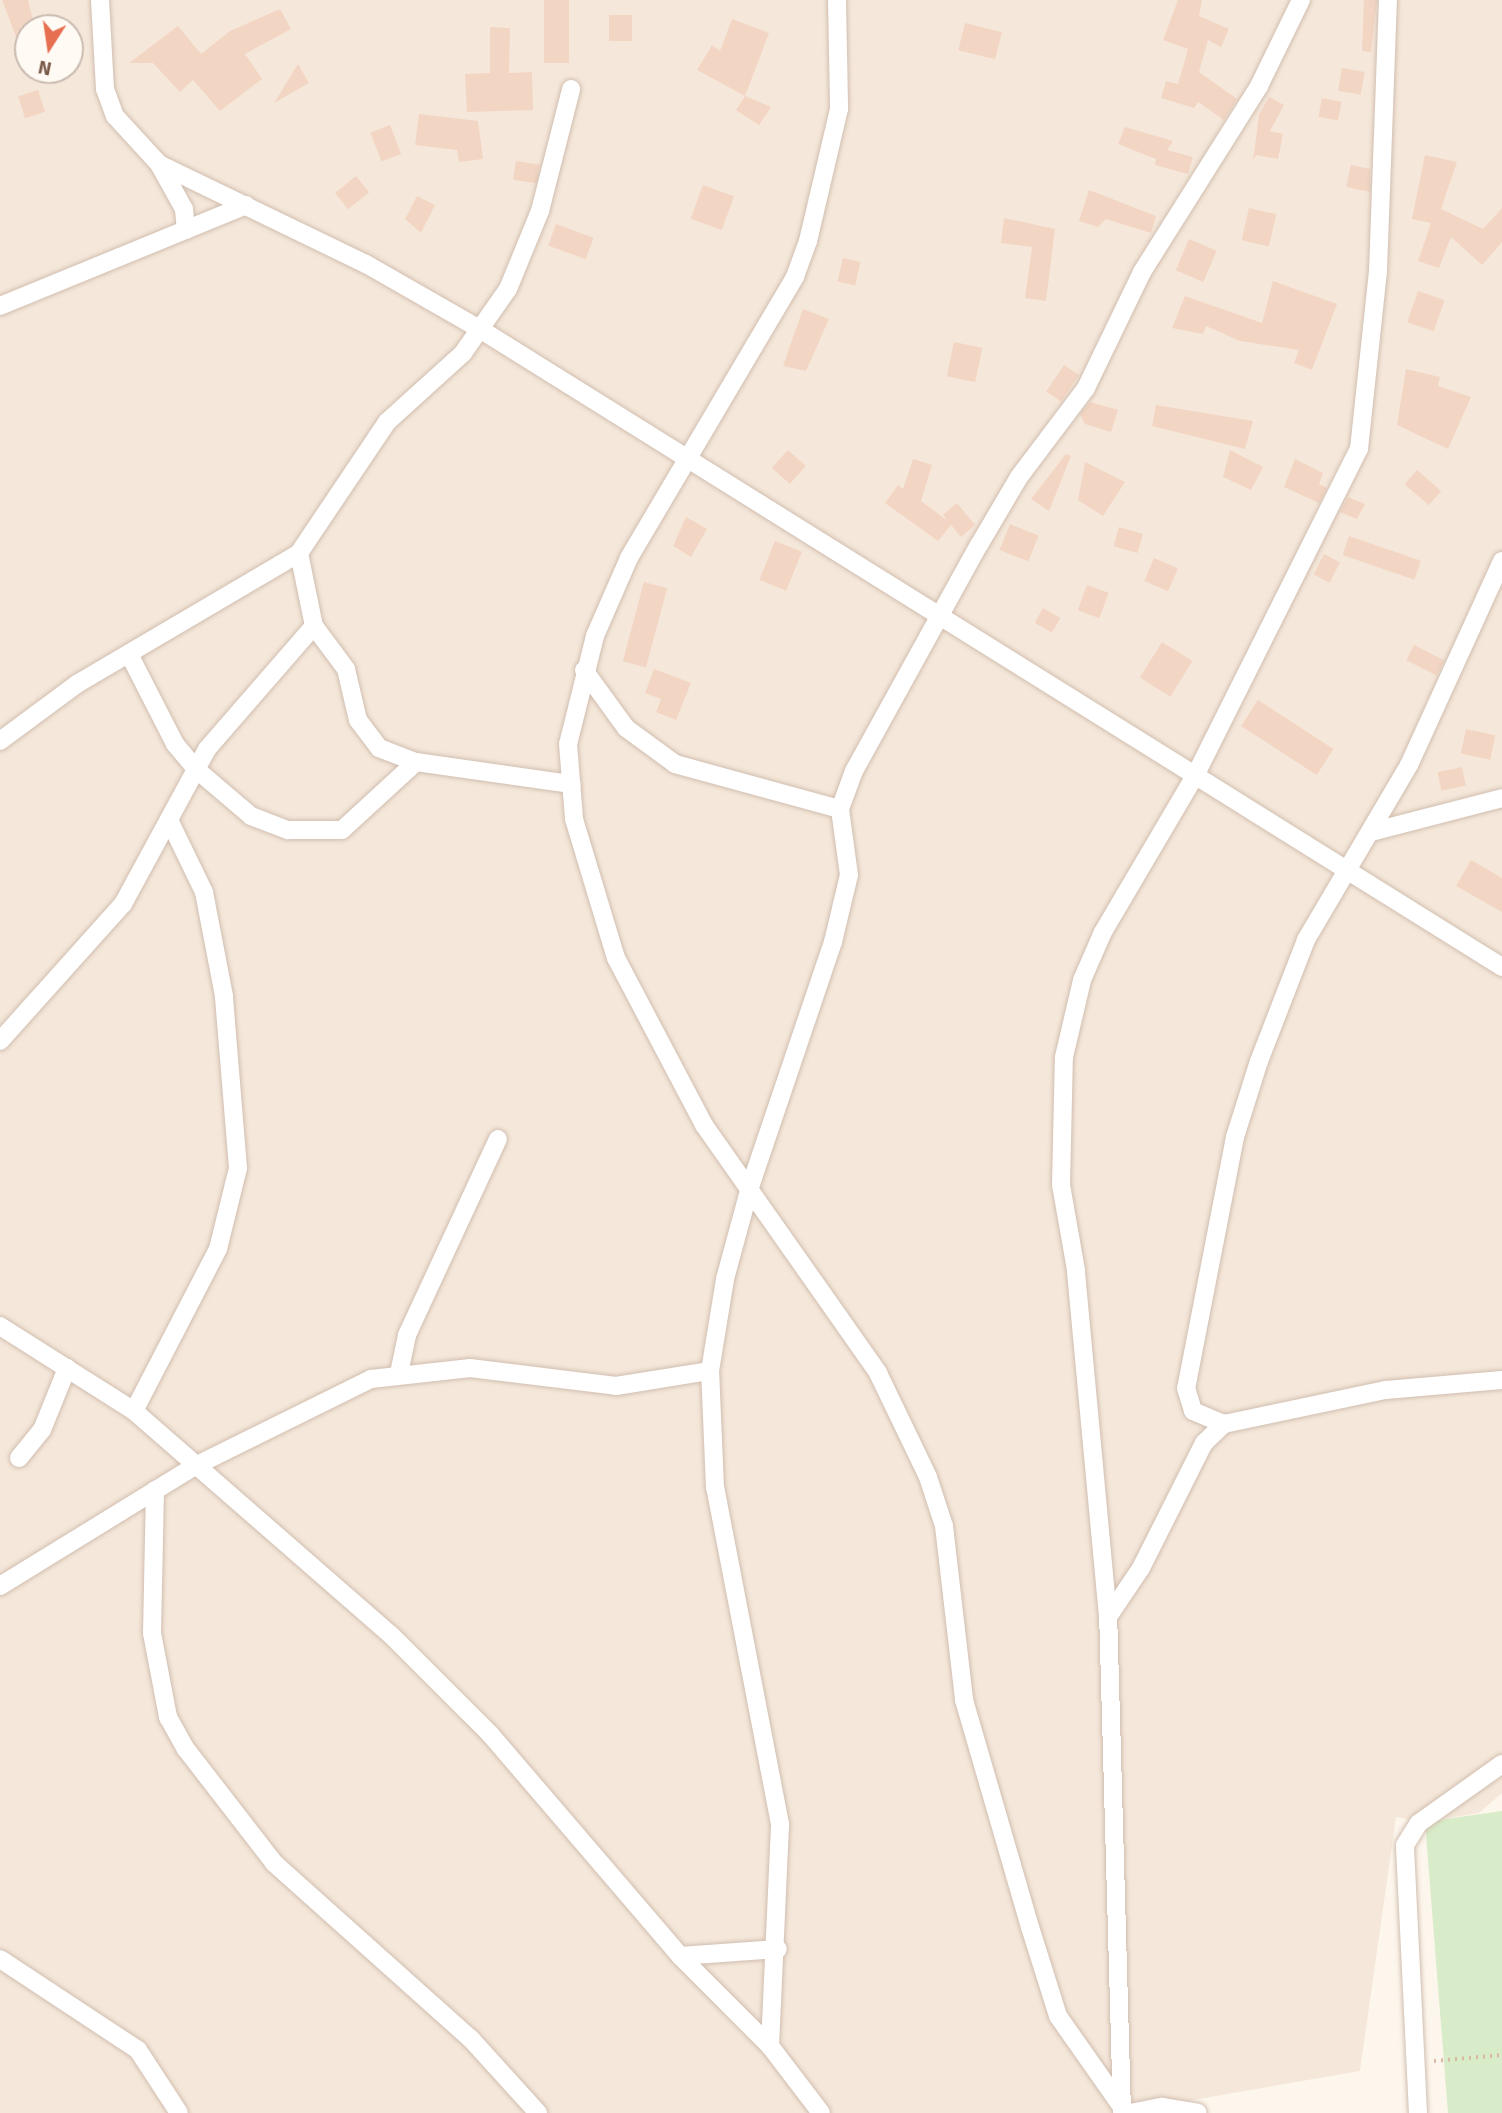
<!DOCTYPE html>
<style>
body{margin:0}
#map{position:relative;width:1502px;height:2113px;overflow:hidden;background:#fdf6ec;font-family:Signika,sans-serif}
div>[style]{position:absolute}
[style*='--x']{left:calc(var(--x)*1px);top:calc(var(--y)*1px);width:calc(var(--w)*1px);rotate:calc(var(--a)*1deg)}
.residential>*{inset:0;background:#f5e8da}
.green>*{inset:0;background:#d8ecc9}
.building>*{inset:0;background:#f3d5c3;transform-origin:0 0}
.path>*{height:3.5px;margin-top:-1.75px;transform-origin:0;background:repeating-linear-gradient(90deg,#d9b8a5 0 2px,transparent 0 7px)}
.roads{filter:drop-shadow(0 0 2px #d1beb0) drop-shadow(0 0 2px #d1beb0)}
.minor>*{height:18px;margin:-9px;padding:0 9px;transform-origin:9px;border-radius:9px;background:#fff}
span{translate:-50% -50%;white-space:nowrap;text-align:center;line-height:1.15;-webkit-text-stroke:5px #fffaf3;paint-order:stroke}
.north{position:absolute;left:14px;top:14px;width:70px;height:70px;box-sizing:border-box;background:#fffaf3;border:2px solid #cabbb1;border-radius:50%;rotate:192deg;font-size:19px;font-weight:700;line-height:28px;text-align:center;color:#7a5c4d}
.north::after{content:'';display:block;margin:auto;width:24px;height:32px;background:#e76f51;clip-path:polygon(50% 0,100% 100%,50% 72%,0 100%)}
</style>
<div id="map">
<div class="residential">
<i style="clip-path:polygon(evenodd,0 0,1502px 0,1502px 1793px,1479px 1813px,1425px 1822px,1396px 1817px,1360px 2071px,1118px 2113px,0 2113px,0 0,28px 28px,70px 28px,70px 70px,28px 70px,28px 28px)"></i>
</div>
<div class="green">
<i style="clip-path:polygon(1502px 1811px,1502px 2113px,1448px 2113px,1425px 1822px)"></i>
</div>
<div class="building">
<i style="clip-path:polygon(2px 0,28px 0,35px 28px,28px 28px,28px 68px)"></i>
<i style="left:544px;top:0;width:25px;height:63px"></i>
<i style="clip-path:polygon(1178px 0,1202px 0,1199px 16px,1229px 29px,1221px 47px,1208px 40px,1199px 72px,1237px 99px,1224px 120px,1198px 102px,1194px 108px,1161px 98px,1166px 81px,1178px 84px,1188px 49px,1163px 40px)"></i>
<i style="clip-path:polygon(1364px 0,1377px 0,1371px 52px,1362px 51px)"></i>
<i style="clip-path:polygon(280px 9px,291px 29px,245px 54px,262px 79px,220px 111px,193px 80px,180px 92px,153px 63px,129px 63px,178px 26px,201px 54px,230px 31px)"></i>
<i style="left:609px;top:15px;width:23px;height:26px"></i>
<i style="clip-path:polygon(732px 19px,769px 33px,745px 96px,771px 107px,759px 125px,736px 110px,745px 96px,697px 70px,712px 45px,720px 51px)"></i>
<i style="left:965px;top:23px;width:38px;height:28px;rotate:14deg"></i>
<i style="clip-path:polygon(490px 27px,510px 28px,509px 73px,532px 72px,533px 110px,467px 112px,465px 74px,490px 73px)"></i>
<i style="clip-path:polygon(298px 64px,309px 83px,274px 103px)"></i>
<i style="left:1342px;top:68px;width:23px;height:23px;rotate:10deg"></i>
<i style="left:38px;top:90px;width:23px;height:21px;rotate:72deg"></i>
<i style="clip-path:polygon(1269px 97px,1284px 105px,1270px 131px,1283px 134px,1278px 159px,1256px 155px,1253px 161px,1259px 115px)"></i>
<i style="left:1322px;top:98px;width:20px;height:19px;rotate:11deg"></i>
<i style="clip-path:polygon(419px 114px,478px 121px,483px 159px,459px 162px,457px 150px,415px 145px)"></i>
<i style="left:390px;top:125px;width:31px;height:21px;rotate:69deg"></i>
<i style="clip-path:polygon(1125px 127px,1173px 141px,1167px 150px,1193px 157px,1188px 174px,1155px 165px,1156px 159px,1118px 144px)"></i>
<i style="clip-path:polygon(1425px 155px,1457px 162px,1441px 209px,1483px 229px,1502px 208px,1502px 242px,1482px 265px,1451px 237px,1439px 268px,1418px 261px,1431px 223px,1412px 219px)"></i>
<i style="left:516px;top:161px;width:24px;height:19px;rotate:9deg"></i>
<i style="clip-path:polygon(1351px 165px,1370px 169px,1370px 192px,1346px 187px)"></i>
<i style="left:356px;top:176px;width:21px;height:27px;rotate:51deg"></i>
<i style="left:703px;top:185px;width:33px;height:36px;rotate:20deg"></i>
<i style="clip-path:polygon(1089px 190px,1156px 216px,1151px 233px,1106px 219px,1098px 227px,1079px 221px)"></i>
<i style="clip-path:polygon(417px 196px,435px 205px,421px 233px,405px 219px)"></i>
<i style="left:1249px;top:208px;width:28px;height:33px;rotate:13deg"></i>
<i style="clip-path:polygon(1004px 218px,1055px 229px,1046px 301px,1025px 298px,1032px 247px,1001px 243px)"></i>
<i style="left:556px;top:224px;width:40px;height:23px;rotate:20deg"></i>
<i style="left:1189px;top:239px;width:30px;height:34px;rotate:23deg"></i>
<i style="left:843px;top:258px;width:18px;height:24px;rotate:13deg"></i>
<i style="clip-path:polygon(1273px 281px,1337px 304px,1312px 370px,1294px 363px,1299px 350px,1240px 341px,1206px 326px,1203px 334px,1172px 328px,1185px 296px,1262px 323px)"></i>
<i style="left:1418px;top:291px;width:28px;height:33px;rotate:19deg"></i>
<i style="clip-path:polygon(803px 309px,829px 319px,806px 371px,783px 366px)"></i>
<i style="left:954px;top:342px;width:29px;height:35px;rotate:12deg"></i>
<i style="left:1064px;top:365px;width:18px;height:32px;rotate:34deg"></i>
<i style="clip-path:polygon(1406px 369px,1440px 377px,1438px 386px,1471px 397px,1448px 449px,1397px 425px)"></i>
<i style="clip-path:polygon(1090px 402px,1118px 410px,1111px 432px,1085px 424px,1080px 414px)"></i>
<i style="clip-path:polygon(1156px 405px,1253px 421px,1245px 449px,1152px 426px)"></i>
<i style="left:788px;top:450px;width:24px;height:24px;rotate:42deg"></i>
<i style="clip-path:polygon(1230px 450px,1263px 467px,1251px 490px,1223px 477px)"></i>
<i style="clip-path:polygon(1066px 454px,1071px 456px,1049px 511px,1031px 499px)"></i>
<i style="clip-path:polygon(913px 459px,932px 465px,921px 501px,948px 521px,943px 515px,957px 503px,975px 525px,961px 537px,951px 525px,938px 541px,885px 503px,898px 485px,903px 489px)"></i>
<i style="clip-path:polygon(1295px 459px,1323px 473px,1319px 484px,1327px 488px,1319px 503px,1284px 487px)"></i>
<i style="clip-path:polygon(1085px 462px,1125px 482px,1103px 516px,1078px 500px)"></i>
<i style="left:1417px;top:470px;width:32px;height:19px;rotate:41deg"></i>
<i style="clip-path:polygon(1348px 497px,1365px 504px,1357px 519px,1340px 512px)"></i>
<i style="clip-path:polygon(686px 517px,707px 529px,691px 557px,673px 546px)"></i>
<i style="left:1010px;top:524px;width:31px;height:28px;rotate:22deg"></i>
<i style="left:1119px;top:527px;width:25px;height:20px;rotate:16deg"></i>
<i style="left:1349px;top:536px;width:76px;height:20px;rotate:19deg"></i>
<i style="left:775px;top:541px;width:29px;height:42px;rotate:22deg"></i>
<i style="left:1324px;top:554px;width:18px;height:23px;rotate:27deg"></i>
<i style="left:1154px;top:558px;width:26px;height:25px;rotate:23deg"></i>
<i style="left:644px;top:582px;width:24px;height:82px;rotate:15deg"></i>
<i style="left:1087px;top:585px;width:23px;height:27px;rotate:20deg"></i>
<i style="left:1043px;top:608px;width:20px;height:17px;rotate:30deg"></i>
<i style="left:1162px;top:642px;width:36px;height:42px;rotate:32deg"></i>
<i style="left:1414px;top:645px;width:34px;height:17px;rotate:27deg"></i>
<i style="clip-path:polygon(654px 669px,691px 683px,676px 720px,656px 712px,661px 699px,645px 693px)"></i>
<i style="left:1258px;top:700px;width:90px;height:31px;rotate:33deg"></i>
<i style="left:1466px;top:729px;width:30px;height:25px;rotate:12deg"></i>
<i style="left:1462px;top:767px;width:19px;height:25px;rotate:78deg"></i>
<i style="clip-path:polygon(1471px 860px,1502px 878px,1502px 912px,1456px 886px)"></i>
</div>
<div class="path">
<i style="--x:1434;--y:2061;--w:68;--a:-5"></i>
</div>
<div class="roads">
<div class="minor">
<i style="--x:100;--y:0;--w:89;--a:86.8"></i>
<i style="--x:105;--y:89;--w:29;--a:70"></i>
<i style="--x:115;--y:116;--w:65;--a:47.5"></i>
<i style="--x:159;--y:164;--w:230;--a:25.8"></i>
<i style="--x:366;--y:264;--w:135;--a:29.8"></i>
<i style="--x:483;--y:331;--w:1201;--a:31.97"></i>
<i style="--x:837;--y:0;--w:109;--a:88.9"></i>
<i style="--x:839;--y:109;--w:136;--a:103.2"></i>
<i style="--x:808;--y:241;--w:38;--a:110"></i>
<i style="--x:795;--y:277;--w:326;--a:120.6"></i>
<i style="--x:629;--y:558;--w:85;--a:113.6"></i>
<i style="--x:595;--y:636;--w:111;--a:104"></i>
<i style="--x:568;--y:744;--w:75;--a:85.4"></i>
<i style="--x:574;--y:819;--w:145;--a:73.2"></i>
<i style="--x:616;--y:958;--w:189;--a:62.2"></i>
<i style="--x:704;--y:1125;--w:303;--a:54.9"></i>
<i style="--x:878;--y:1373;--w:115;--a:64.3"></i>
<i style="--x:928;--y:1477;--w:52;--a:71.9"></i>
<i style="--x:944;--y:1526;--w:175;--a:83.4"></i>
<i style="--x:964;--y:1700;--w:236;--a:73.8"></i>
<i style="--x:1030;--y:1927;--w:93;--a:72.5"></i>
<i style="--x:1058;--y:2016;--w:111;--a:54.9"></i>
<i style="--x:159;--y:164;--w:51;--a:60.9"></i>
<i style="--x:184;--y:209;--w:21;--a:85"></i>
<i style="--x:0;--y:306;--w:266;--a:-22.3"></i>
<i style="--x:299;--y:553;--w:75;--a:78.4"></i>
<i style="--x:314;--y:626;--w:54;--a:53.3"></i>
<i style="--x:346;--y:669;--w:52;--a:76.8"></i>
<i style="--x:358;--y:720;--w:35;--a:53"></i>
<i style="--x:379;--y:748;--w:40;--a:21"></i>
<i style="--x:416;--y:762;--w:157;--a:8.1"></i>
<i style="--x:1502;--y:561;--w:224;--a:114.5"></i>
<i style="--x:1409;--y:765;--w:203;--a:120.5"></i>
<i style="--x:1306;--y:940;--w:130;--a:111.2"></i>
<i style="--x:1259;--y:1061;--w:80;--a:107.5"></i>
<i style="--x:1235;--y:1137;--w:256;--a:101"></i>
<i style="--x:1186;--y:1388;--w:24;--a:73"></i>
<i style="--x:1193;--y:1411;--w:34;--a:23"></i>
<i style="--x:1224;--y:1424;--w:166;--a:-11.9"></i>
<i style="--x:1386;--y:1390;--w:116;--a:-4.9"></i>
<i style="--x:129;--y:654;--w:101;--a:62.9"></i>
<i style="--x:175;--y:744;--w:34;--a:50"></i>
<i style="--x:197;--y:770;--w:71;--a:40.4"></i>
<i style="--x:251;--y:816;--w:40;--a:21"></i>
<i style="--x:288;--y:830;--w:54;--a:0"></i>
<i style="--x:342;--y:830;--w:100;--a:-42.6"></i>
<i style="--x:584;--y:670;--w:72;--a:54.1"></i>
<i style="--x:626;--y:728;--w:61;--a:36.3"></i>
<i style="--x:675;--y:764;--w:171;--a:15.3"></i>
<i style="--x:0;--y:741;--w:96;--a:-36.5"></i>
<i style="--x:77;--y:684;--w:258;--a:-30.5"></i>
<i style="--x:299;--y:553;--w:158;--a:-56.1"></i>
<i style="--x:387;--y:422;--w:103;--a:-42.2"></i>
<i style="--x:463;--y:353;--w:78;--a:-54.9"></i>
<i style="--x:508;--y:289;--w:84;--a:-67.7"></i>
<i style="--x:540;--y:211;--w:126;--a:-75.7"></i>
<i style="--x:1371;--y:832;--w:135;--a:-14.5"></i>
<i style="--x:0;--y:1041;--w:184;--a:-48.1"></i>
<i style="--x:123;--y:904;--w:176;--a:-61.5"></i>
<i style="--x:207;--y:749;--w:163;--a:-49"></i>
<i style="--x:0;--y:1326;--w:159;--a:32.4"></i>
<i style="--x:134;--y:1411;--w:342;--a:41.1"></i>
<i style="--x:392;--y:1636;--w:139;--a:45"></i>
<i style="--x:490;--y:1734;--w:292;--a:49.4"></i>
<i style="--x:680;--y:1956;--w:127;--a:45"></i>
<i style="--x:770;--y:2046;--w:84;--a:52.7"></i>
<i style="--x:399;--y:1373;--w:39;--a:-78"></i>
<i style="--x:407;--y:1335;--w:216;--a:-65.1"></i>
<i style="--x:134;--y:1411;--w:182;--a:-62.6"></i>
<i style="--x:218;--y:1249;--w:83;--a:-76.1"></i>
<i style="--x:238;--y:1168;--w:173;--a:-94.7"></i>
<i style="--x:224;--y:996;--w:106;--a:-100.9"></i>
<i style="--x:204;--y:892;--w:80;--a:-115.9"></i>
<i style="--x:19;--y:1458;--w:36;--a:-51"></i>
<i style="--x:42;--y:1430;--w:67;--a:-68"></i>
<i style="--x:155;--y:1490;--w:143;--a:91.2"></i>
<i style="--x:152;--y:1633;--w:86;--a:79.2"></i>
<i style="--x:168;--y:1717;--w:37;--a:61"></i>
<i style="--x:186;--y:1749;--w:144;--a:52.3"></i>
<i style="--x:274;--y:1863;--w:264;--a:41.8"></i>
<i style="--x:471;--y:2039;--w:100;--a:47.8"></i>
<i style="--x:0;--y:1586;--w:231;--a:-31.6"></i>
<i style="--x:197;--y:1465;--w:194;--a:-26.3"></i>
<i style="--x:371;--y:1379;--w:100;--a:-6.3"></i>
<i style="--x:470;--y:1368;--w:147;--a:7"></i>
<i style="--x:616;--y:1386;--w:95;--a:-9.1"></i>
<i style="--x:1108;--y:1617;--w:59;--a:-56"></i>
<i style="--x:1141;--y:1568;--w:140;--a:-63.3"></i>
<i style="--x:1204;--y:1443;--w:28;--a:-44"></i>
<i style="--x:680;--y:1956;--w:98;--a:-4.1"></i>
<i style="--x:0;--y:1959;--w:165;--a:33.4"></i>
<i style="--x:138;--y:2050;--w:75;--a:56.9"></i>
<i style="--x:770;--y:2046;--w:222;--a:-87.4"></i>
<i style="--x:780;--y:1824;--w:342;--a:-100.9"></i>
<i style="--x:715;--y:1488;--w:117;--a:-92.4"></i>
<i style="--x:710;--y:1371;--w:93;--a:-80.7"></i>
<i style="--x:725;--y:1279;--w:95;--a:-74.8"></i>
<i style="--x:750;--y:1187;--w:259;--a:-71.3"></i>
<i style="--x:833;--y:942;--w:69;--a:-76.6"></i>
<i style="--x:849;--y:875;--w:67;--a:-97.8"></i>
<i style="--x:840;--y:809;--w:40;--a:-69.8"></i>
<i style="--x:854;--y:771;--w:258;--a:-61.1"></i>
<i style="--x:979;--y:545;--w:79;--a:-59.5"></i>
<i style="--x:1019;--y:477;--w:111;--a:-53"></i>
<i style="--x:1086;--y:388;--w:129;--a:-64.2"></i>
<i style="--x:1142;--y:272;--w:220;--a:-57.8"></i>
<i style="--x:1259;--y:86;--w:96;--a:-64"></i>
<i style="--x:1122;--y:2112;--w:495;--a:-91.6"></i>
<i style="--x:1108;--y:1617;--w:348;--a:-95.3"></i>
<i style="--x:1076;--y:1270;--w:86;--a:-100"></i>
<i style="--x:1061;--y:1185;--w:128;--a:-88.7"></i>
<i style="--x:1064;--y:1057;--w:79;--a:-76.8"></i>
<i style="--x:1082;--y:980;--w:52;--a:-66.4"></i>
<i style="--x:1103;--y:932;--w:181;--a:-59.5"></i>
<i style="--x:1195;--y:776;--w:366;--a:-63.4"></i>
<i style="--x:1359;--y:449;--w:179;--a:-83.9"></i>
<i style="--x:1378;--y:271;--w:271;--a:-87.9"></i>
<i style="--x:1130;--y:2113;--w:33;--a:-11"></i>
<i style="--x:1162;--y:2107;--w:36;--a:9"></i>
<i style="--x:1418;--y:2113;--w:268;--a:-92.8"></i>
<i style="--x:1405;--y:1845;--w:26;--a:-58"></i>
<i style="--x:1419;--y:1823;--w:102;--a:-35.4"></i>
</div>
</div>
<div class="north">N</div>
</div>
